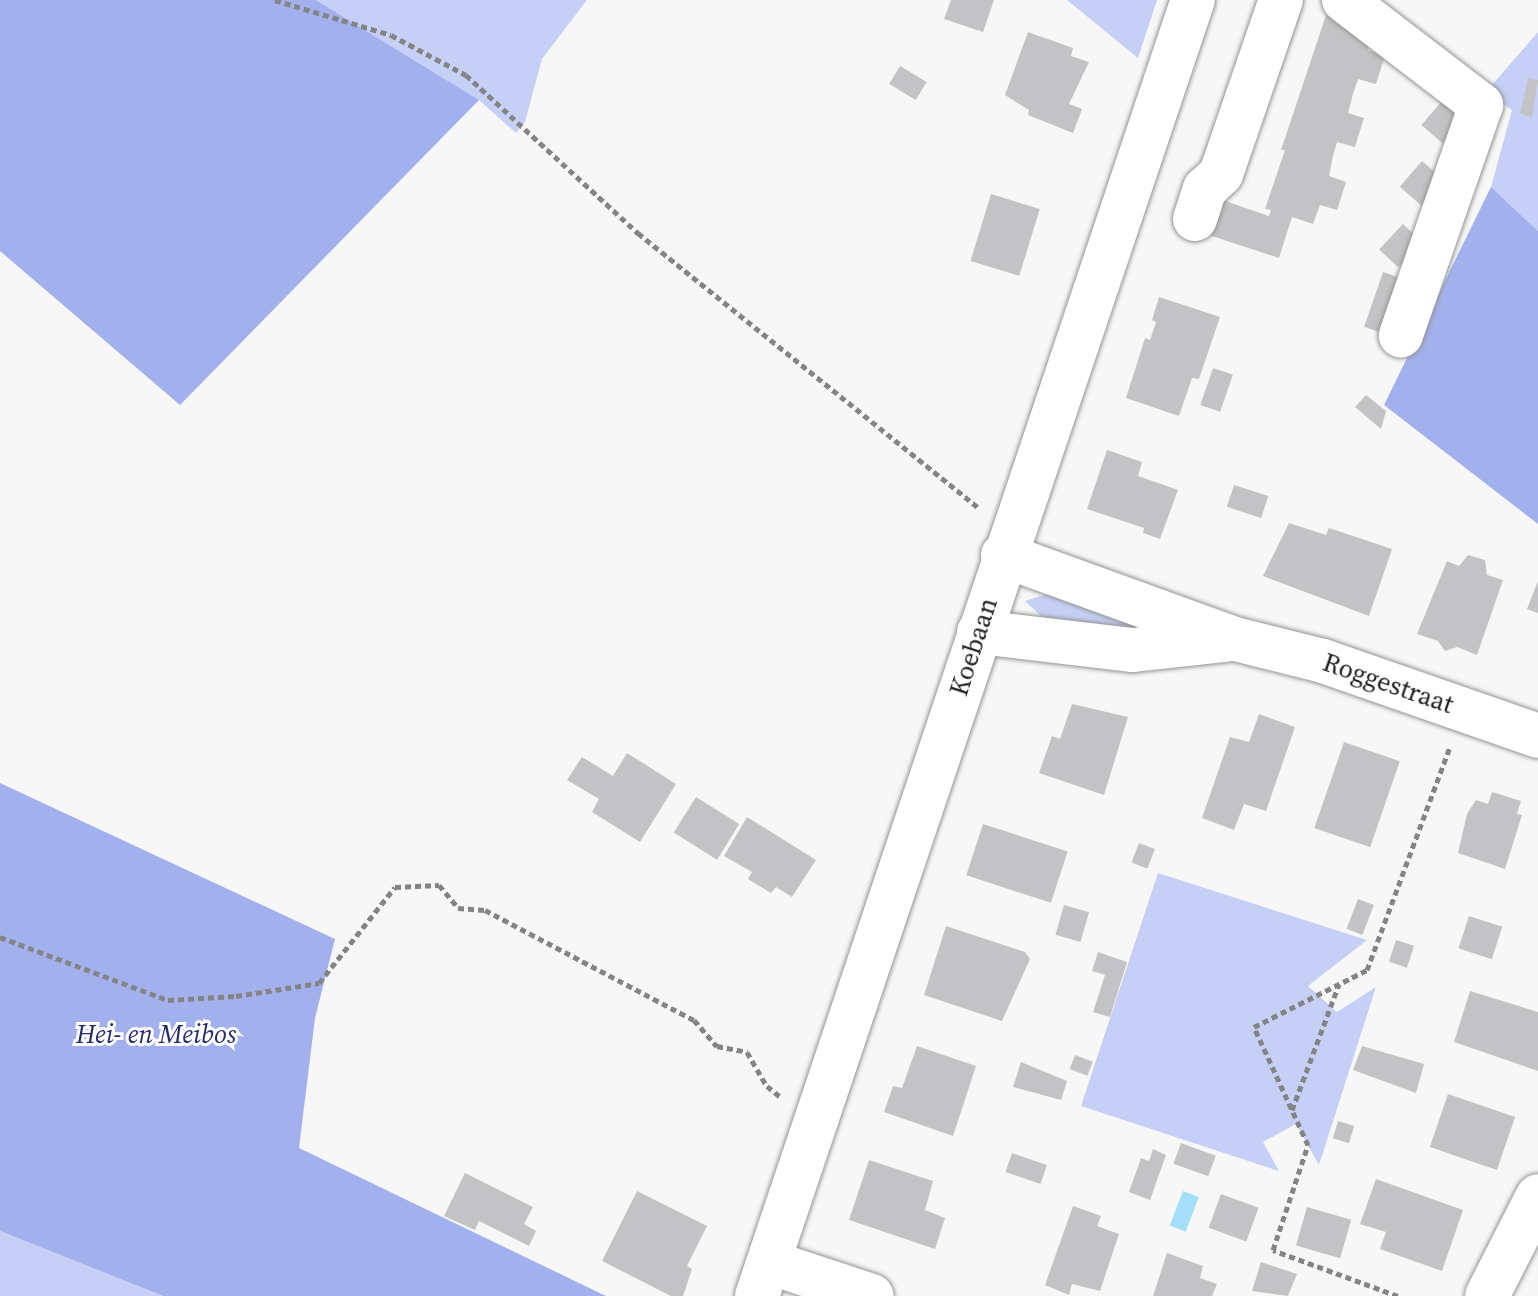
<!DOCTYPE html>
<style>
body{margin:0}
#map{position:relative;width:1538px;height:1296px;overflow:hidden;background:#f7f7f8;font-family:"Source Serif 4",serif}
div>[style]{position:absolute}
[style*='--x']{left:calc(var(--x)*1px);top:calc(var(--y)*1px);width:calc(var(--w)*1px);rotate:calc(var(--a)*1deg)}
.green>*{inset:0;background:#c6d0f6}
.forest>*{inset:0;background:#a2b1ee}
.water>*{inset:0;background:#a4defb;transform-origin:0 0}
.building>*{inset:0;background:#c3c3c5;transform-origin:0 0}
.path>*{height:5px;margin-top:-2.5px;transform-origin:0;background:repeating-linear-gradient(90deg,#848485 0 6px,transparent 0 10px)}
.roads{filter:drop-shadow(0 0 2px #939495) drop-shadow(0 0 2px #939495)}
.minor>*{height:44px;margin:-22px;padding:0 22px;transform-origin:22px;border-radius:22px;background:#fff}
span{translate:-50% -50%;white-space:nowrap;text-align:center;line-height:1.15;-webkit-text-stroke:6px #fff;paint-order:stroke}
.street-label{font-size:26px;color:#1d1d1e}
.park-label{font-size:26px;color:#242a70;font-style:italic}
</style>
<div id="map">
<div class="green">
<i style="clip-path:polygon(316px 0,587px 0,542px 59px,525px 122px,516px 133px,479px 100px)"></i>
<i style="clip-path:polygon(1067px 0,1157px 0,1138px 58px)"></i>
<i style="clip-path:polygon(1538px 32px,1538px 231px,1491px 187px,1512px 110px,1486px 92px)"></i>
<i style="clip-path:polygon(1060px 590px,1157px 636px,1045px 620px,1025px 601px)"></i>
<i style="clip-path:polygon(1158px 873px,1367px 940px,1308px 986px,1337px 1012px,1376px 987px,1319px 1165px,1296px 1124px,1263px 1142px,1279px 1171px,1081px 1106px)"></i>
<i style="clip-path:polygon(0 1231px,163px 1296px,0 1296px)"></i>
</div>
<div class="forest">
<i style="clip-path:polygon(0 0,316px 0,479px 100px,180px 405px,0 251px)"></i>
<i style="clip-path:polygon(1491px 187px,1538px 231px,1538px 524px,1384px 405px)"></i>
<i style="clip-path:polygon(0 783px,335px 939px,315px 1018px,299px 1148px,606px 1296px,163px 1296px,0 1231px)"></i>
</div>
<div class="water">
<i style="left:1183px;top:1191px;width:17px;height:37px;rotate:21deg"></i>
</div>
<div class="building">
<i style="clip-path:polygon(951px 0,994px 0,983px 32px,944px 19px)"></i>
<i style="clip-path:polygon(1326px 15px,1374px 31px,1368px 50px,1385px 56px,1376px 84px,1358px 79px,1353px 94px,1348px 113px,1364px 118px,1355px 147px,1337px 142px,1333px 156px,1329px 176px,1346px 182px,1337px 210px,1320px 205px,1313px 224px,1292px 217px,1279px 258px,1206px 234px,1219px 199px,1269px 216px,1271px 210px,1265px 209px,1285px 150px,1281px 150px)"></i>
<i style="clip-path:polygon(1028px 32px,1073px 48px,1071px 56px,1089px 62px,1069px 104px,1082px 109px,1073px 133px,1028px 115px,1029px 110px,1005px 95px)"></i>
<i style="left:900px;top:66px;width:31px;height:21px;rotate:31deg"></i>
<i style="clip-path:polygon(1528px 78px,1538px 80px,1532px 117px,1520px 114px)"></i>
<i style="left:1443px;top:100px;width:28px;height:33px;rotate:41deg"></i>
<i style="left:1422px;top:161px;width:28px;height:34px;rotate:41deg"></i>
<i style="left:991px;top:194px;width:51px;height:70px;rotate:17deg"></i>
<i style="left:1403px;top:224px;width:26px;height:35px;rotate:43deg"></i>
<i style="left:1383px;top:272px;width:28px;height:58px;rotate:19deg"></i>
<i style="clip-path:polygon(1159px 297px,1220px 317px,1199px 379px,1192px 378px,1179px 416px,1126px 398px,1145px 338px,1150px 340px,1156px 322px,1152px 320px)"></i>
<i style="left:1213px;top:368px;width:21px;height:39px;rotate:19deg"></i>
<i style="clip-path:polygon(1366px 395px,1386px 411px,1381px 429px,1355px 407px)"></i>
<i style="clip-path:polygon(1107px 450px,1142px 462px,1138px 476px,1178px 490px,1160px 539px,1143px 533px,1144px 528px,1087px 509px)"></i>
<i style="left:1234px;top:485px;width:36px;height:23px;rotate:18deg"></i>
<i style="clip-path:polygon(1289px 523px,1326px 535px,1329px 528px,1392px 549px,1369px 616px,1263px 576px)"></i>
<i style="clip-path:polygon(1468px 555px,1485px 560px,1487px 575px,1503px 580px,1477px 655px,1457px 647px,1445px 651px,1438px 641px,1417px 634px,1447px 561px,1459px 566px)"></i>
<i style="clip-path:polygon(1538px 581px,1538px 613px,1527px 609px)"></i>
<i style="clip-path:polygon(1072px 704px,1128px 717px,1104px 795px,1039px 773px,1052px 736px,1060px 739px)"></i>
<i style="clip-path:polygon(1259px 714px,1295px 727px,1266px 811px,1244px 804px,1234px 830px,1202px 818px,1230px 737px,1249px 742px)"></i>
<i style="left:1344px;top:742px;width:59px;height:91px;rotate:19deg"></i>
<i style="clip-path:polygon(627px 753px,676px 784px,640px 842px,592px 812px,599px 799px,567px 780px,582px 757px,613px 776px)"></i>
<i style="clip-path:polygon(1492px 792px,1521px 801px,1517px 814px,1522px 815px,1505px 869px,1458px 853px,1467px 814px,1476px 800px,1488px 804px)"></i>
<i style="left:696px;top:797px;width:51px;height:42px;rotate:32deg"></i>
<i style="clip-path:polygon(747px 817px,816px 860px,792px 897px,776px 887px,771px 893px,748px 879px,752px 872px,724px 856px)"></i>
<i style="left:983px;top:824px;width:89px;height:54px;rotate:18deg"></i>
<i style="left:1139px;top:843px;width:17px;height:21px;rotate:21deg"></i>
<i style="left:1358px;top:899px;width:17px;height:32px;rotate:21deg"></i>
<i style="left:1064px;top:905px;width:26px;height:31px;rotate:16deg"></i>
<i style="left:1469px;top:916px;width:35px;height:34px;rotate:18deg"></i>
<i style="clip-path:polygon(946px 926px,1025px 952px,1030px 959px,1002px 1021px,924px 995px)"></i>
<i style="left:1396px;top:940px;width:19px;height:23px;rotate:18deg"></i>
<i style="clip-path:polygon(1098px 952px,1127px 962px,1110px 1017px,1093px 1012px,1105px 975px,1092px 971px)"></i>
<i style="clip-path:polygon(1470px 991px,1538px 1012px,1538px 1071px,1454px 1042px)"></i>
<i style="clip-path:polygon(917px 1046px,976px 1066px,953px 1136px,884px 1112px,893px 1086px,902px 1088px)"></i>
<i style="clip-path:polygon(1362px 1046px,1424px 1064px,1416px 1093px,1353px 1070px)"></i>
<i style="left:1075px;top:1055px;width:19px;height:15px;rotate:21deg"></i>
<i style="clip-path:polygon(1021px 1062px,1067px 1081px,1061px 1100px,1013px 1087px)"></i>
<i style="left:1448px;top:1094px;width:71px;height:56px;rotate:19deg"></i>
<i style="left:1338px;top:1121px;width:17px;height:18px;rotate:17deg"></i>
<i style="left:1181px;top:1143px;width:37px;height:22px;rotate:20deg"></i>
<i style="clip-path:polygon(1153px 1149px,1166px 1155px,1150px 1200px,1129px 1192px,1141px 1158px,1149px 1161px)"></i>
<i style="left:1012px;top:1153px;width:37px;height:20px;rotate:19deg"></i>
<i style="clip-path:polygon(869px 1160px,933px 1181px,925px 1210px,945px 1218px,935px 1249px,849px 1220px)"></i>
<i style="clip-path:polygon(465px 1173px,533px 1207px,524px 1224px,536px 1231px,529px 1246px,479px 1221px,475px 1230px,444px 1216px)"></i>
<i style="clip-path:polygon(1376px 1179px,1463px 1210px,1442px 1271px,1380px 1249px,1386px 1232px,1360px 1224px)"></i>
<i style="clip-path:polygon(637px 1191px,707px 1226px,687px 1266px,692px 1269px,683px 1296px,671px 1296px,602px 1261px)"></i>
<i style="left:1221px;top:1194px;width:40px;height:36px;rotate:20deg"></i>
<i style="clip-path:polygon(1073px 1206px,1101px 1216px,1097px 1226px,1119px 1234px,1100px 1291px,1072px 1284px,1069px 1295px,1045px 1285px)"></i>
<i style="left:1307px;top:1207px;width:46px;height:40px;rotate:16deg"></i>
<i style="clip-path:polygon(1167px 1253px,1203px 1266px,1200px 1278px,1217px 1284px,1212px 1296px,1153px 1296px)"></i>
<i style="clip-path:polygon(1261px 1262px,1297px 1274px,1288px 1296px,1252px 1291px)"></i>
</div>
<div class="path">
<i style="--x:275;--y:0;--w:121;--a:16.8"></i>
<i style="--x:391;--y:35;--w:85;--a:28.1"></i>
<i style="--x:466;--y:75;--w:234;--a:42.6"></i>
<i style="--x:638;--y:233;--w:439;--a:38.9"></i>
<i style="--x:0;--y:937;--w:179;--a:20.6"></i>
<i style="--x:168;--y:1000;--w:68;--a:-3.4"></i>
<i style="--x:236;--y:996;--w:84;--a:-8.9"></i>
<i style="--x:319;--y:983;--w:122;--a:-51.6"></i>
<i style="--x:395;--y:887;--w:44;--a:-2.6"></i>
<i style="--x:439;--y:885;--w:30;--a:50"></i>
<i style="--x:458;--y:908;--w:27;--a:4"></i>
<i style="--x:485;--y:910;--w:236;--a:27.8"></i>
<i style="--x:694;--y:1020;--w:35;--a:49"></i>
<i style="--x:717;--y:1046;--w:31;--a:11"></i>
<i style="--x:747;--y:1052;--w:39;--a:60"></i>
<i style="--x:767;--y:1086;--w:19;--a:39"></i>
<i style="--x:1292;--y:1110;--w:134;--a:-69.5"></i>
<i style="--x:1398;--y:1296;--w:133;--a:-159.8"></i>
<i style="--x:1273;--y:1250;--w:111;--a:-71.6"></i>
<i style="--x:1308;--y:1145;--w:130;--a:-114.6"></i>
<i style="--x:1254;--y:1027;--w:127;--a:-26.8"></i>
<i style="--x:1367;--y:970;--w:238;--a:-69.6"></i>
</div>
<div class="roads">
<div class="minor">
<i style="--x:1344;--y:0;--w:173;--a:37.5"></i>
<i style="--x:1481;--y:105;--w:244;--a:109.2"></i>
<i style="--x:1195;--y:219;--w:32;--a:-72"></i>
<i style="--x:1205;--y:189;--w:22;--a:-43"></i>
<i style="--x:1221;--y:174;--w:184;--a:-71"></i>
<i style="--x:1003;--y:555;--w:247;--a:19.9"></i>
<i style="--x:1235;--y:639;--w:91;--a:14"></i>
<i style="--x:1323;--y:661;--w:228;--a:19.2"></i>
<i style="--x:979;--y:632;--w:155;--a:6.7"></i>
<i style="--x:1133;--y:650;--w:93;--a:-6.2"></i>
<i style="--x:769;--y:1262;--w:108;--a:18.3"></i>
<i style="--x:757;--y:1296;--w:1367;--a:-71.41"></i>
<i style="--x:1487;--y:1296;--w:112;--a:-63"></i>
</div>
</div>
<div class="street-label">
<span style="left:974px;top:647px;rotate:-72deg">Koebaan</span>
<span style="left:1388px;top:684px;rotate:19deg">Roggestraat</span>
</div>
<div class="park-label">
<span style="left:156px;top:1035px">Hei- en Meibos</span>
</div>
</div>
